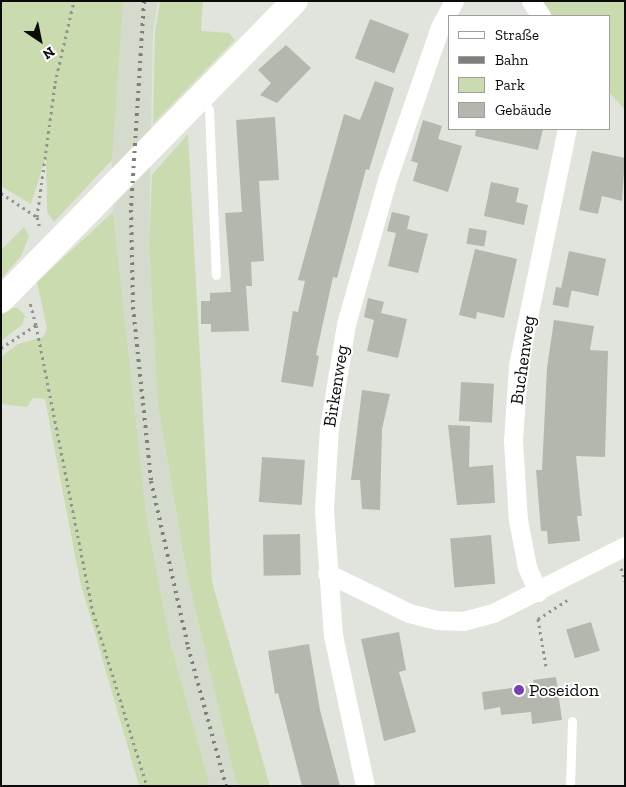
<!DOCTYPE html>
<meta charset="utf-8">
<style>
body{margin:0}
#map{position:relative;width:626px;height:787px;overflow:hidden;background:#e1e4dc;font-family:"Zilla Slab",serif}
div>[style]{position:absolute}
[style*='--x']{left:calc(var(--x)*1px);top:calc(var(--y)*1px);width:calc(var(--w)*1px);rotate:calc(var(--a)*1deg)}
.built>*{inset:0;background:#d5dbcc}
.green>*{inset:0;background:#cadbaf}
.building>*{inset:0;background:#b3b7ae;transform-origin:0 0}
.path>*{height:3px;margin-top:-1.5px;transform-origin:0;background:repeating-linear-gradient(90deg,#92948e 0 2.5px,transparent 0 6.5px)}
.lane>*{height:9px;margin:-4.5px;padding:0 4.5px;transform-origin:4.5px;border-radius:4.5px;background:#fff}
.street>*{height:19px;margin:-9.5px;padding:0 9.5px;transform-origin:9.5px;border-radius:9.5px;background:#fff}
.secondary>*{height:26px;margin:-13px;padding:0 13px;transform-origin:13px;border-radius:13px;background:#fff}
.rail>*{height:4px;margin-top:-2px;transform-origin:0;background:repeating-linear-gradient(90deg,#7e807b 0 2.5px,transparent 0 7.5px)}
.dots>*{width:14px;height:14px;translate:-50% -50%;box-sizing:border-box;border:2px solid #fff;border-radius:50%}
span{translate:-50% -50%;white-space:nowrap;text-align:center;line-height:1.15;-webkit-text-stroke:4px #fff;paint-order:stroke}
.street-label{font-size:18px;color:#0b0c09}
.poi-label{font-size:18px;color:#0b0c09}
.left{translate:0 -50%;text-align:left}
.frame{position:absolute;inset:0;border:2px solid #0b0c09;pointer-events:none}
.legend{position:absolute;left:448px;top:15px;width:162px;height:115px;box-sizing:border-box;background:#fff;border:1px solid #9d9e9d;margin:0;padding:6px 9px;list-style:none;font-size:15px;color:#0b0c09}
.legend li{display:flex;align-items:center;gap:10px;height:25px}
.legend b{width:25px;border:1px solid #9d9e9d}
.north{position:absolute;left:15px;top:15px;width:50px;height:50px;-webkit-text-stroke:4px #fff;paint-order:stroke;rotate:146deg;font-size:14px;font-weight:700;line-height:20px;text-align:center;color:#0b0c09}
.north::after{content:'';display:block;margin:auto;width:18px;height:22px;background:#0b0c09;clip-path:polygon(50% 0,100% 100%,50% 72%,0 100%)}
</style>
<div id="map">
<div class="built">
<i style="clip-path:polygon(123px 1px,158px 1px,153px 32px,149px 244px,158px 405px,186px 569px,238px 786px,210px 786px,170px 641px,147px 521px,113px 212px,111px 133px)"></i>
</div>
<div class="green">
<i style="clip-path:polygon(1px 1px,123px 1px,112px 160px,54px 222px,47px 212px,46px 157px,31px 204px,1px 186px)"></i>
<i style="clip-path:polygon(160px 1px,203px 1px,201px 31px,229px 33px,235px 40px,153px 124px,155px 32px)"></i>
<i style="clip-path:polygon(542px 1px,625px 1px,625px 110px,610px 93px,610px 16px,552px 16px)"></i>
<i style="clip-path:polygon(188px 134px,212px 582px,270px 786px,238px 786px,234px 773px,186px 569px,158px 405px,149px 244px,152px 175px)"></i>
<i style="clip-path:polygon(113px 212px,147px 521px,170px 641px,210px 786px,139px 786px,80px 581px,45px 399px,33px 398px,27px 407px,1px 404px,1px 357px,18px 344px,43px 337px,47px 328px,37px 282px)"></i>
<i style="clip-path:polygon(24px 227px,29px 236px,21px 256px,1px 279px,1px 250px)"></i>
<i style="clip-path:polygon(10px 308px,18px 308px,25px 316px,22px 325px,1px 341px,1px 316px)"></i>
</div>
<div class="building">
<i style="left:370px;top:19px;width:42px;height:42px;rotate:21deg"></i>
<i style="clip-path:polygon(286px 45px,311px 68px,277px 103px,260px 95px,271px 83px,258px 70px)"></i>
<i style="clip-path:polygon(375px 81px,394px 88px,369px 170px,366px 169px,337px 278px,333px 277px,316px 355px,319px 356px,313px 387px,281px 382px,293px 311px,298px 312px,305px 281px,298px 280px,344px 114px,360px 120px)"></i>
<i style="clip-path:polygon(275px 117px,279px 180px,259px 181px,264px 261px,251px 262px,252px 286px,246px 286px,249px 331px,211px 332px,211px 324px,201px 324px,201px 301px,210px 301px,210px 293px,231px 292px,225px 213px,242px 212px,236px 120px)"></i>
<i style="clip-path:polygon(423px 120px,442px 126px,438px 139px,462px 146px,448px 192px,413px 181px,418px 163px,411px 161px)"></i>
<i style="clip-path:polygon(476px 129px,543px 129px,538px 150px,475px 136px)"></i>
<i style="clip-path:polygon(592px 151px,625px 158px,622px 201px,602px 196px,598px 214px,579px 210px)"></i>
<i style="clip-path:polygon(491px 182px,519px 188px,516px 202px,528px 205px,524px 225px,484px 216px)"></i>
<i style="clip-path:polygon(392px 212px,410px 216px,407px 229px,428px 234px,418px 273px,388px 266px,396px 233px,387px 231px)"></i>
<i style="left:469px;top:228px;width:18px;height:16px;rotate:9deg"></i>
<i style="clip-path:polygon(475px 249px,517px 259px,504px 318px,477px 312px,476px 319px,459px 315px)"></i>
<i style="left:569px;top:251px;width:38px;height:38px;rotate:12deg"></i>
<i style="left:556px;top:287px;width:16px;height:18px;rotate:11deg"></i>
<i style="clip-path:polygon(368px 298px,384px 302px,381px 313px,407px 319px,398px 358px,367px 351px,374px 320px,364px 317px)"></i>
<i style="clip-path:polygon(554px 320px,594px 326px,590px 350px,608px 351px,605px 457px,576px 456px,582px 516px,577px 516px,580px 541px,548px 544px,547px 531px,541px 531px,536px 470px,542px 470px,547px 368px)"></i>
<i style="left:461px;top:382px;width:33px;height:39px;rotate:3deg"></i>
<i style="clip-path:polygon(362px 390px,390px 394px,382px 429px,380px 510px,362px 509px,360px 480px,351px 480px)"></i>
<i style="clip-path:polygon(448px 425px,470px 426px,469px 467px,493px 465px,495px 503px,457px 505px)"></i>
<i style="left:262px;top:457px;width:43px;height:45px;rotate:4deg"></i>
<i style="left:300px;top:534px;width:41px;height:37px;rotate:89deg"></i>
<i style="left:491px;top:535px;width:49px;height:41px;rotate:85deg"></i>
<i style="left:591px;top:622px;width:30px;height:26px;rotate:73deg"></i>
<i style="clip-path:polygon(399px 632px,406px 670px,399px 672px,416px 732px,384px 741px,361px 639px)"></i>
<i style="clip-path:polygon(309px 644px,320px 710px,340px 786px,302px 786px,278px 693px,275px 694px,268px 651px)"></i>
<i style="clip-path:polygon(556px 677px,562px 720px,532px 724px,531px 712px,501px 715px,500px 707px,484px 710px,482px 692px,534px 685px,533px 680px)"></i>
</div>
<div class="path">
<i style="--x:1;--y:193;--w:43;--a:33.7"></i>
<i style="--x:37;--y:217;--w:11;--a:75"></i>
<i style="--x:37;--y:217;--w:135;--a:-82.3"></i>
<i style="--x:55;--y:83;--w:84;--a:-77"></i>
<i style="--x:36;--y:325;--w:293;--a:78.8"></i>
<i style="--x:93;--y:612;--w:182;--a:72.8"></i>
<i style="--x:1;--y:348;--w:42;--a:-33.3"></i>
<i style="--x:36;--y:325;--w:23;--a:-105"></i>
<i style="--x:621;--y:568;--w:14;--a:73"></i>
<i style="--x:546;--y:666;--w:48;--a:-99.7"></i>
<i style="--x:538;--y:619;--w:35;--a:-33"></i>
</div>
<div class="lane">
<i style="--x:202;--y:98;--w:14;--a:60"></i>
<i style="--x:209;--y:110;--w:165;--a:87.6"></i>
<i style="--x:570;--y:786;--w:65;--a:-88.2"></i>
</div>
<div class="street">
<i style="--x:531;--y:1;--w:18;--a:56"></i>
<i style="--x:327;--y:573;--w:91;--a:26"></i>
<i style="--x:409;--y:613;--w:29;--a:14"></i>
<i style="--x:437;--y:620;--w:26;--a:2"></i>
<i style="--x:463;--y:621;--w:31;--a:-15"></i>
<i style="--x:493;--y:613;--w:148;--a:-26.9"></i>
<i style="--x:538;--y:592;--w:27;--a:-114"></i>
<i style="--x:527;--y:567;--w:48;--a:-100.8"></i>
<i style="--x:518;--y:520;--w:79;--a:-93.6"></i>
<i style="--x:513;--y:441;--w:76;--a:-86.2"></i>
<i style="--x:518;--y:365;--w:241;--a:-78.3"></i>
<i style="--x:365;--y:786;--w:153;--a:-102"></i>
<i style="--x:333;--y:636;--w:127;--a:-94.1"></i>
<i style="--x:324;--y:509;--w:81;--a:-86.5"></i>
<i style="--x:329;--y:428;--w:105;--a:-80.7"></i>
<i style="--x:346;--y:324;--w:150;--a:-74.1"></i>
<i style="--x:387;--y:180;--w:162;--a:-70.9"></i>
<i style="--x:440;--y:27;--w:30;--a:-62"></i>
</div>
<div class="secondary">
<i style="--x:1;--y:300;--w:419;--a:-45.5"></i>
</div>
<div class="rail">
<i style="--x:144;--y:1;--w:209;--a:93.6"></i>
<i style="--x:131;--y:210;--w:97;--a:88.8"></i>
<i style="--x:133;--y:307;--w:97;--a:84.1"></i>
<i style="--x:143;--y:403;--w:78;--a:84.1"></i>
<i style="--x:151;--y:481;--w:170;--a:77.4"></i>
<i style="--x:188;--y:647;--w:144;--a:74.7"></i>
</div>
<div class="dots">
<i style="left:519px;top:690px;background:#783eb4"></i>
</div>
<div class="street-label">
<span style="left:523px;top:360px;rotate:-82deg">Buchenweg</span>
<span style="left:336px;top:386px;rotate:-81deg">Birkenweg</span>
</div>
<div class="poi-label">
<span class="left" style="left:529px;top:690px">Poseidon</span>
</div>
<div class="frame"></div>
<ul class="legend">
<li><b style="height:6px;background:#fff"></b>Straße</li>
<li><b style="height:6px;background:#7e807b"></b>Bahn</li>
<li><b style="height:14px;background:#cadbaf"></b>Park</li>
<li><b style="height:14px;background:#b3b7ae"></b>Gebäude</li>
</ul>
<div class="north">N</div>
</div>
